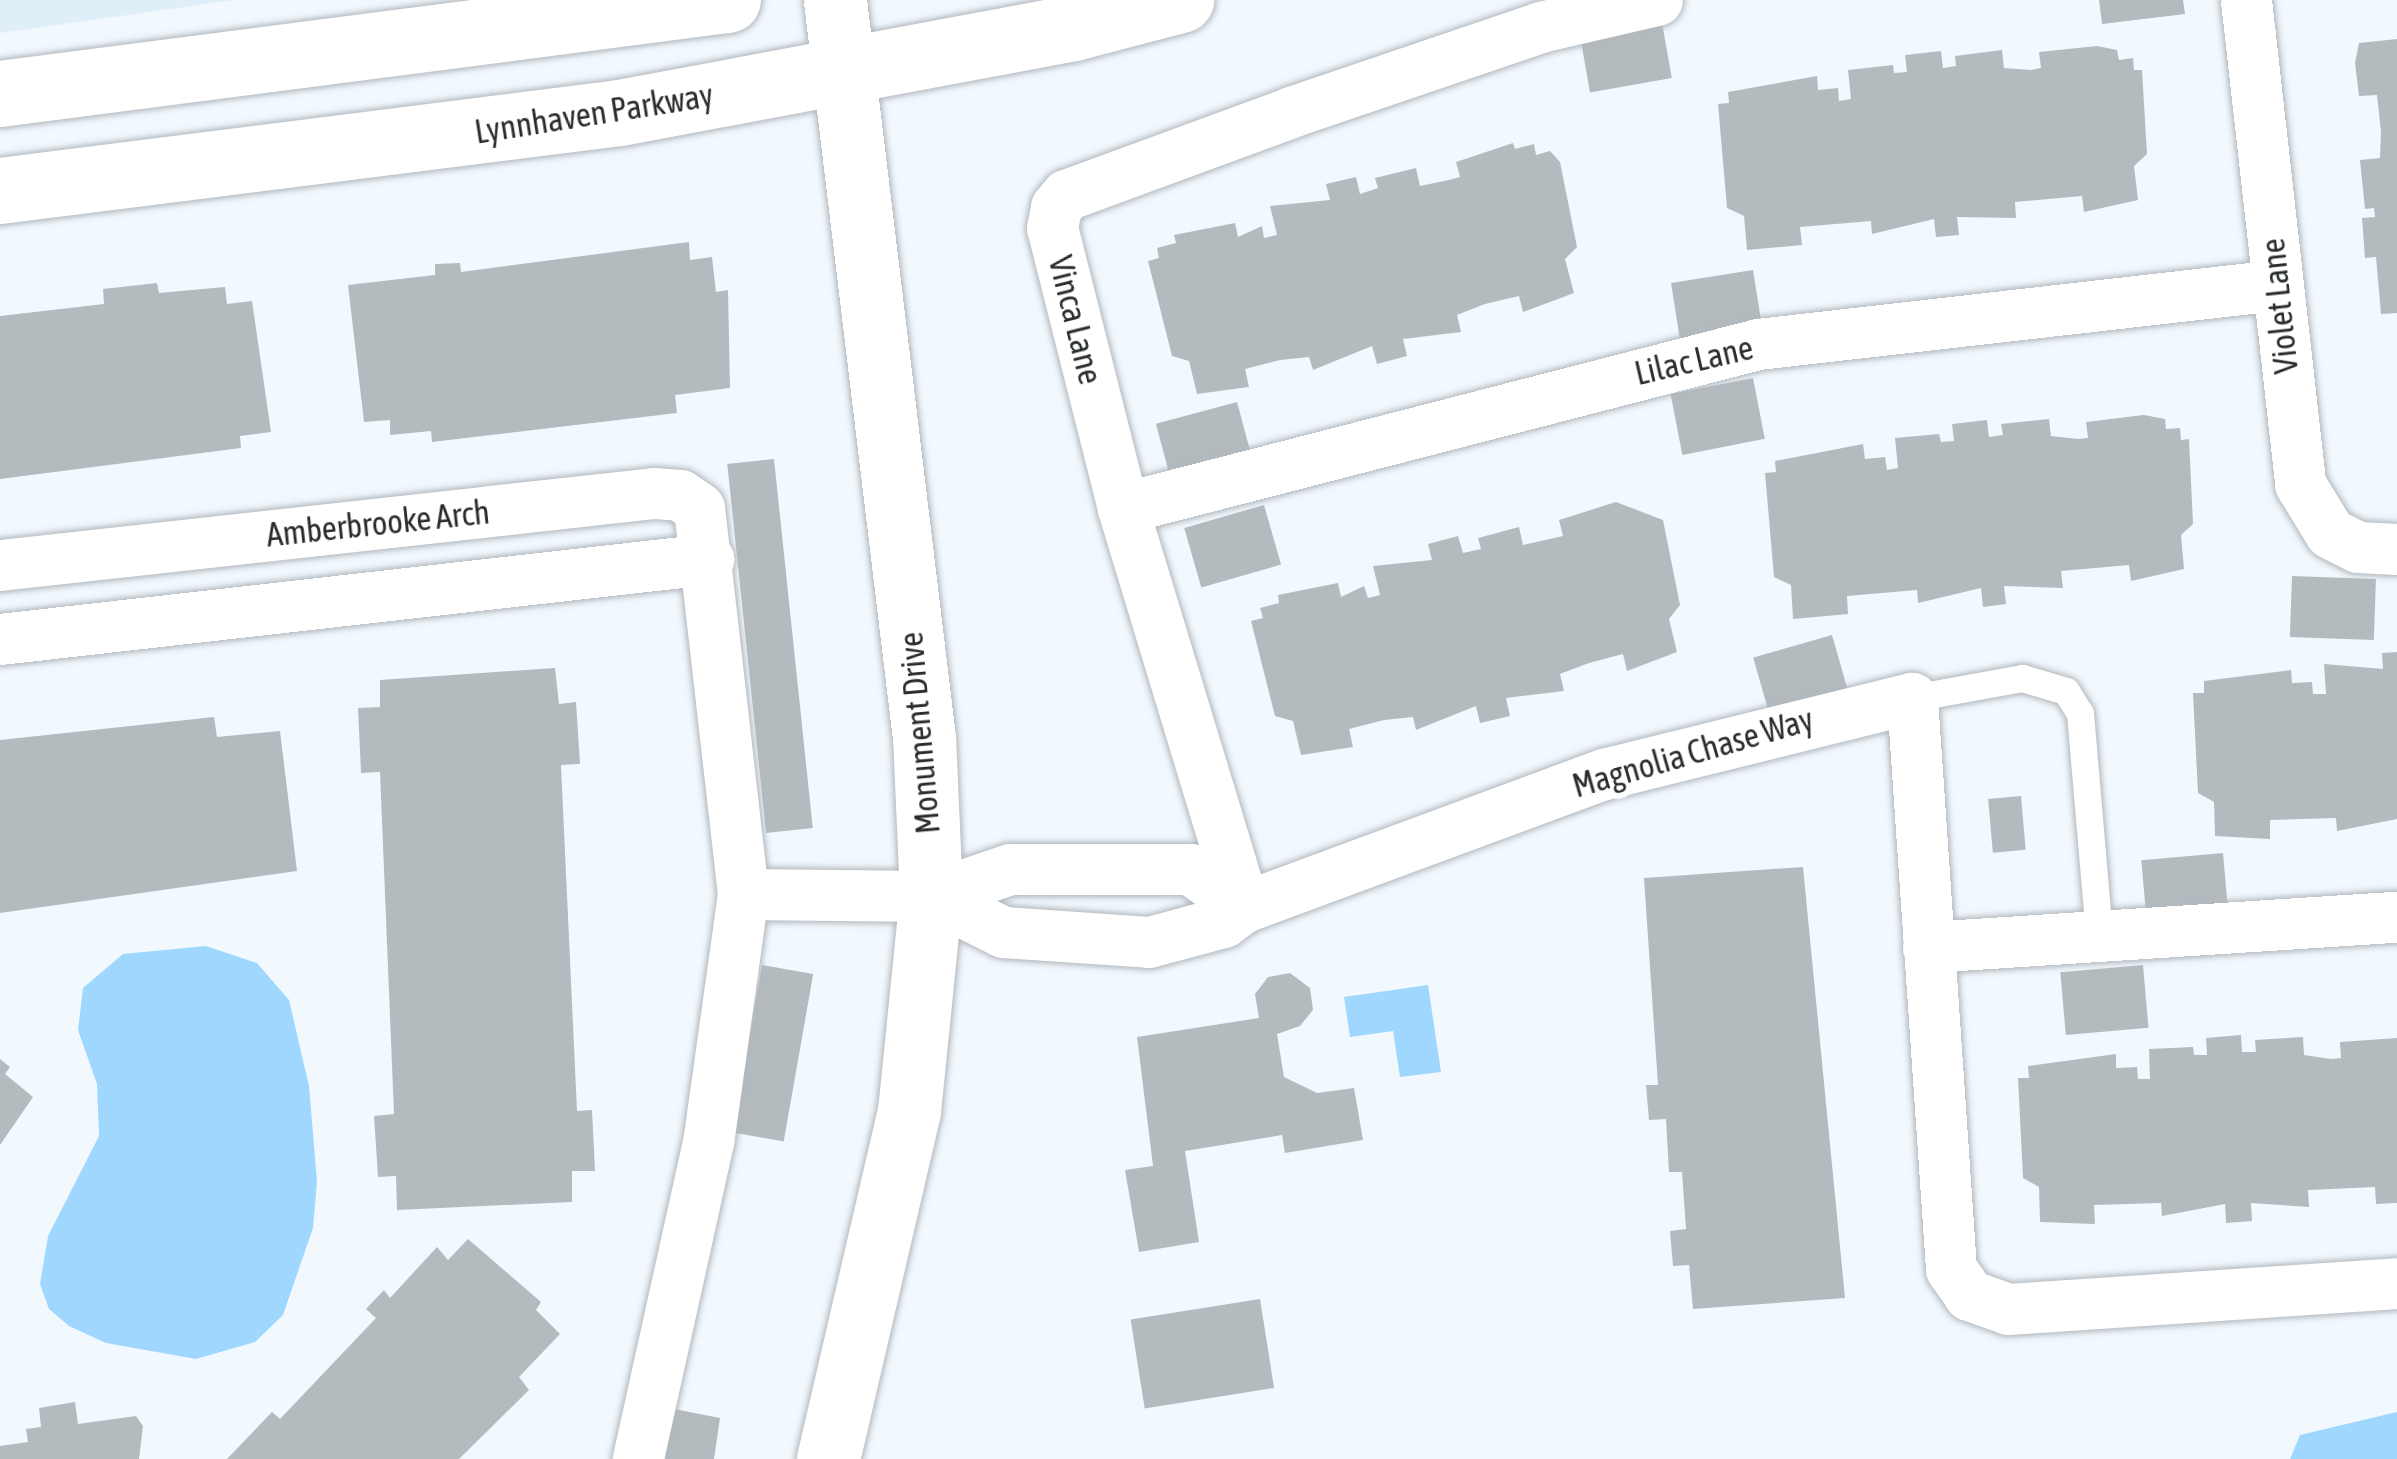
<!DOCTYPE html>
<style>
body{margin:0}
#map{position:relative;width:2397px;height:1459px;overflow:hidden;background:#f2f9fe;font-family:"Asap Condensed",sans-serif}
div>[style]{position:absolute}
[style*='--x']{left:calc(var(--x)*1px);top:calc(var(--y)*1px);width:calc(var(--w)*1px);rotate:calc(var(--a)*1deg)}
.built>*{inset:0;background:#e0eef8}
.water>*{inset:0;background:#a0d7ff}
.building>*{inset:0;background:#b4bbbf;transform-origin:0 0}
.roads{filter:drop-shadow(0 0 3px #b2b8bd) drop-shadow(0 0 3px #b2b8bd)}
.service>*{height:27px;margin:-13.5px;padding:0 13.5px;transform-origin:13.5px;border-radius:13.5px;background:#fff}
.minor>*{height:51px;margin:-25.5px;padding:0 25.5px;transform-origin:25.5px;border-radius:25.5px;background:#fff}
.tertiary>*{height:63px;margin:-31.5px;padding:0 31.5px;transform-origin:31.5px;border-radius:31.5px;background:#fff}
.secondary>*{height:66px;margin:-33px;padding:0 33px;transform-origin:33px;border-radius:33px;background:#fff}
span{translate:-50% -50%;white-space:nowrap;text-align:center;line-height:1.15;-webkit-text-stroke:12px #fff;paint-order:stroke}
.street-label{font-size:33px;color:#292c2e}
</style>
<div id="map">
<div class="built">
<i style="clip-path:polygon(0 0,235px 0,0 33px)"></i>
</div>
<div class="water">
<i style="clip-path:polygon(206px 946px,257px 963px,289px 1000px,309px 1086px,317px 1181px,313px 1228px,283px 1315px,255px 1342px,196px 1359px,106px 1343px,69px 1326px,49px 1309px,40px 1284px,48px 1236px,99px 1136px,97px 1084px,78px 1030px,83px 988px,123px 954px)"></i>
<i style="clip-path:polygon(1428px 985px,1441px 1072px,1400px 1077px,1393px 1031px,1350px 1037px,1344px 997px)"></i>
<i style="clip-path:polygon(2397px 1412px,2397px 1459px,2290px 1459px,2300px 1435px)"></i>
</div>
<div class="building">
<i style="clip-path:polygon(2099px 0,2183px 0,2185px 14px,2102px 24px)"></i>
<i style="left:1661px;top:17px;width:62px;height:83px;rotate:80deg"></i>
<i style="clip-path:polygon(2397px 39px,2397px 313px,2381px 314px,2376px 257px,2365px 258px,2362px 218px,2375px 217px,2374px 208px,2365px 209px,2360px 160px,2380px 158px,2381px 132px,2377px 95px,2359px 96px,2355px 63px,2359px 43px)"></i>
<i style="clip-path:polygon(2097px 46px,2117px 50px,2119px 60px,2133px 58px,2134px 70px,2142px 70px,2147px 154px,2134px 166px,2138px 200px,2084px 212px,2082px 196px,2015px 202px,2016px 218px,1957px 217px,1959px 235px,1936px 237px,1934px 219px,1872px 234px,1871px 221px,1800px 227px,1802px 245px,1747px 250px,1744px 216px,1727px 208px,1718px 104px,1729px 103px,1728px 92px,1817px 76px,1818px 90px,1838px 88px,1839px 101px,1851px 99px,1848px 70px,1893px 65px,1894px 73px,1907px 72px,1905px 55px,1941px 51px,1943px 68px,1956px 66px,1955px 56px,2002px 50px,2004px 68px,2031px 70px,2041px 68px,2039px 52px)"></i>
<i style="clip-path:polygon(1513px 143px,1515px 149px,1534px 144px,1536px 155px,1550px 151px,1560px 162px,1577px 247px,1565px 259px,1574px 293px,1523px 312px,1519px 296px,1485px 304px,1457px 315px,1461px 332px,1403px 339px,1407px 356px,1377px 364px,1372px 346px,1313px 370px,1309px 357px,1280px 360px,1245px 369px,1249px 387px,1197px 394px,1189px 361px,1172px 356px,1148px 261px,1159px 258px,1157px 248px,1176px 243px,1174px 235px,1235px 223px,1238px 237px,1262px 226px,1264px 238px,1277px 235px,1270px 206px,1330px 200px,1326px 184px,1356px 177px,1360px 194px,1378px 188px,1375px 178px,1416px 168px,1420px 186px,1449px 180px,1460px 177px,1456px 162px)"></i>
<i style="clip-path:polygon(689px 242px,690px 260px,712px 257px,716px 292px,728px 290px,730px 388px,675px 395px,677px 413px,432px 442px,431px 431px,390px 435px,390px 420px,364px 422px,348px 285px,435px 275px,435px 264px,460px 263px,461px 272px)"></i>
<i style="left:1753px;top:270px;width:63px;height:83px;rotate:81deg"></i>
<i style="clip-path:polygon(157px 283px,159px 293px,225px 287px,227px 304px,252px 301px,271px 432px,240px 436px,241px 448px,0 479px,0 316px,104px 304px,103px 289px)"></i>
<i style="left:1753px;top:378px;width:62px;height:84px;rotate:79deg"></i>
<i style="left:1237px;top:402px;width:63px;height:84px;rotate:75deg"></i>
<i style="clip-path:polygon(2144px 415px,2165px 419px,2166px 429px,2180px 428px,2181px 440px,2189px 439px,2193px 524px,2181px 535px,2184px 569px,2131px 581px,2129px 565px,2061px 571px,2063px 588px,2004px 586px,2006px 604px,1983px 607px,1981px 588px,1918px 603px,1917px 590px,1847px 596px,1848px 614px,1793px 619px,1791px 585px,1774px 577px,1765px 473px,1776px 472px,1775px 461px,1863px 444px,1865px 459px,1885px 457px,1887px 470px,1898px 468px,1895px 438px,1939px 434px,1941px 442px,1954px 441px,1952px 424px,1987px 420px,1989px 437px,2003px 435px,2001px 424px,2049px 419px,2051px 436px,2078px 439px,2088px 438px,2086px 422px)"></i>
<i style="left:774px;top:459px;width:371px;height:47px;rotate:84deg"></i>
<i style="clip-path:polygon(1616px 502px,1663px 520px,1680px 605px,1669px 619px,1677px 652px,1627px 671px,1623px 654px,1589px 663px,1560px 674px,1564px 691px,1506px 698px,1510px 716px,1480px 723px,1476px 706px,1416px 730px,1413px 717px,1384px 720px,1349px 729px,1353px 747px,1301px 755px,1293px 721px,1275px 716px,1251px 621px,1263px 618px,1260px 608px,1279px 603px,1278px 595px,1338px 583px,1341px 597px,1364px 586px,1368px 598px,1380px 595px,1373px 566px,1432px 560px,1428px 544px,1458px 536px,1463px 553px,1481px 549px,1478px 538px,1519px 527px,1523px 545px,1563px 536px,1559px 520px)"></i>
<i style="left:1264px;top:505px;width:62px;height:83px;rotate:74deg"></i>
<i style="left:2292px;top:576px;width:84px;height:61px;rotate:2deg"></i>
<i style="left:1832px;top:635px;width:62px;height:82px;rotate:74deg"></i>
<i style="clip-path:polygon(2397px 652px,2397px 819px,2337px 831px,2336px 818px,2270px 820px,2270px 839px,2215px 836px,2214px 802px,2198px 793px,2193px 693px,2204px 693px,2204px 681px,2291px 670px,2292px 683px,2312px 682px,2313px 694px,2326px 694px,2324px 664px,2383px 669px,2382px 653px)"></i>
<i style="clip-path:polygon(555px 668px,559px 704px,576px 702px,580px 764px,561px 765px,577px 1111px,592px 1110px,595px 1171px,572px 1171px,572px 1202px,397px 1210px,396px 1176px,378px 1177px,374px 1116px,394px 1114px,380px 772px,361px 773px,358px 708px,380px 707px,380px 680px)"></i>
<i style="clip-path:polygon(214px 717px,217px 737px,280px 731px,297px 871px,0 913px,0 740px)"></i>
<i style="left:2021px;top:796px;width:54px;height:33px;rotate:85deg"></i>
<i style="left:2223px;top:853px;width:63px;height:82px;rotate:85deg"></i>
<i style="clip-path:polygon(1803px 867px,1845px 1298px,1693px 1309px,1689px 1265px,1673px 1266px,1670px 1231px,1686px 1229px,1682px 1172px,1669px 1172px,1666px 1119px,1649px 1120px,1646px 1085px,1658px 1085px,1644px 878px)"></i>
<i style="left:762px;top:965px;width:52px;height:170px;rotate:10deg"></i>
<i style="left:2143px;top:965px;width:63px;height:83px;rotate:85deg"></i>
<i style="clip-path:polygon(1290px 973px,1310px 988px,1313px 1010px,1300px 1026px,1277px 1034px,1284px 1077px,1317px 1093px,1354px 1088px,1363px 1140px,1285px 1153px,1282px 1135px,1185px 1151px,1199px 1242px,1139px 1252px,1125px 1170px,1153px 1166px,1137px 1037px,1259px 1018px,1255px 994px,1268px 977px)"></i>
<i style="clip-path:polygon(2241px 1035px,2242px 1052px,2256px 1052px,2255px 1040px,2303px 1037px,2304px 1055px,2331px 1059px,2341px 1058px,2340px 1042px,2397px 1038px,2397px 1203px,2376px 1204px,2375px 1187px,2308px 1190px,2309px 1207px,2251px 1203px,2252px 1221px,2226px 1223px,2225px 1204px,2162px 1216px,2161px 1203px,2094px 1205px,2095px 1224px,2040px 1222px,2039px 1187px,2023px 1178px,2018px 1078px,2029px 1078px,2028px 1066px,2116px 1054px,2116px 1068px,2137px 1067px,2138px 1079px,2150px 1079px,2149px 1049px,2193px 1047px,2194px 1055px,2207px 1055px,2206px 1038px)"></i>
<i style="clip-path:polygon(0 1059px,10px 1067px,5px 1074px,33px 1097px,0 1145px)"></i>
<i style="clip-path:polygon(468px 1239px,541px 1302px,536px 1310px,560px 1334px,519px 1377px,529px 1390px,459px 1459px,227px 1459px,272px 1412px,280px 1419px,376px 1318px,366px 1309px,384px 1290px,390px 1298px,437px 1247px,448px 1260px)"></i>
<i style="left:1260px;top:1299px;width:90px;height:131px;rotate:81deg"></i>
<i style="clip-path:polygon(75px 1402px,78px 1424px,136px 1416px,143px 1426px,139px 1459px,0 1459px,0 1446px,28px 1442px,26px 1429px,41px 1427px,39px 1408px)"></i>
<i style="clip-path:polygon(674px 1409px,720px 1418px,714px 1459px,665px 1459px)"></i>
</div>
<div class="roads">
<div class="service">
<i style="--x:1912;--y:698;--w:112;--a:-10.3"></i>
<i style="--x:2022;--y:678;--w:46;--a:16.5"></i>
<i style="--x:2066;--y:691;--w:26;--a:58"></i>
<i style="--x:2080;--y:713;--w:224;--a:85.1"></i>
</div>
<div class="minor">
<i style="--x:2246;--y:0;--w:487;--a:83.6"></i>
<i style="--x:2300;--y:484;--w:57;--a:58.5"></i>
<i style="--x:2330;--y:533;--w:31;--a:27"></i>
<i style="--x:2358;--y:547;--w:39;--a:3"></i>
<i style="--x:1123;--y:508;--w:656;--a:-14.48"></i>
<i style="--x:1758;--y:344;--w:522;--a:-6.49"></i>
<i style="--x:0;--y:565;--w:658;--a:-6.28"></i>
<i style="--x:654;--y:493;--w:26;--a:4"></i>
<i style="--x:680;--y:495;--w:23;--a:34"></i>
<i style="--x:699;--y:508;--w:388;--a:83.5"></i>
<i style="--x:743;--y:894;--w:250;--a:98"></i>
<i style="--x:708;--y:1142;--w:325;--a:102.5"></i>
<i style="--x:0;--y:639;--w:713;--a:-6.45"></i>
<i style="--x:743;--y:894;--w:188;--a:0.6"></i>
<i style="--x:931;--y:896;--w:83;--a:-18.9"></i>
<i style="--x:1010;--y:869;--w:180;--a:0"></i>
<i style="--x:1190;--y:869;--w:66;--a:35.1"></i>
<i style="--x:931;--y:896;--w:80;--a:26.6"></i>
<i style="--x:1003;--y:932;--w:146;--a:3.9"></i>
<i style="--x:1149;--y:942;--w:77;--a:-15.1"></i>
<i style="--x:1223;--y:922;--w:26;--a:-36"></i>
<i style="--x:1244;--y:907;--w:384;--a:-20.3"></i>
<i style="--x:1604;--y:774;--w:317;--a:-13.9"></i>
<i style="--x:1912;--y:698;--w:572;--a:86.09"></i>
<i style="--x:1951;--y:1269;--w:32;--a:55"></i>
<i style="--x:1969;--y:1295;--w:41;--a:19.7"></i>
<i style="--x:2008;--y:1309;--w:390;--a:-3.8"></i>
<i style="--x:1244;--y:907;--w:417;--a:-106.9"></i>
<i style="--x:1123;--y:508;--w:289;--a:-104.2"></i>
<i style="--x:1052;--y:228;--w:21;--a:-79"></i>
<i style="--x:1056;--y:207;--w:16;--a:-50"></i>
<i style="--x:1066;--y:195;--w:240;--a:-20.2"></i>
<i style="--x:1291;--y:112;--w:263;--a:-18.8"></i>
<i style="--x:1540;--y:27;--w:120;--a:-13"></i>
<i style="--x:1928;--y:947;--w:470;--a:-3.7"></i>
</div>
<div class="tertiary">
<i style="--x:828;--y:1459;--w:357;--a:-76.9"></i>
<i style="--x:909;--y:1111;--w:216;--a:-84.2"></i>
<i style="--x:931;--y:896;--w:158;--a:-92.5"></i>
<i style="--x:924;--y:738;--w:743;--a:-96.88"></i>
</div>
<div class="secondary">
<i style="--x:0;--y:94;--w:734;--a:-7.36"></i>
<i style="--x:0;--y:191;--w:625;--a:-7.17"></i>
<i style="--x:620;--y:113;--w:462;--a:-10.6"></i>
<i style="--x:1074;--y:28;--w:111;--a:-14.7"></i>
</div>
</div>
<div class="street-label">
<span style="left:594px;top:114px;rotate:-9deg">Lynnhaven Parkway</span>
<span style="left:2280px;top:306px;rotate:-96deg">Violet Lane</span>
<span style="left:1075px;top:320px;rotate:76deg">Vinca Lane</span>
<span style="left:1694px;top:361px;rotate:-13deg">Lilac Lane</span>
<span style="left:378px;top:524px;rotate:-6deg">Amberbrooke Arch</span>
<span style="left:920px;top:733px;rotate:-95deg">Monument Drive</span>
<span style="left:1693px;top:753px;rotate:-16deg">Magnolia Chase Way</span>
</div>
</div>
